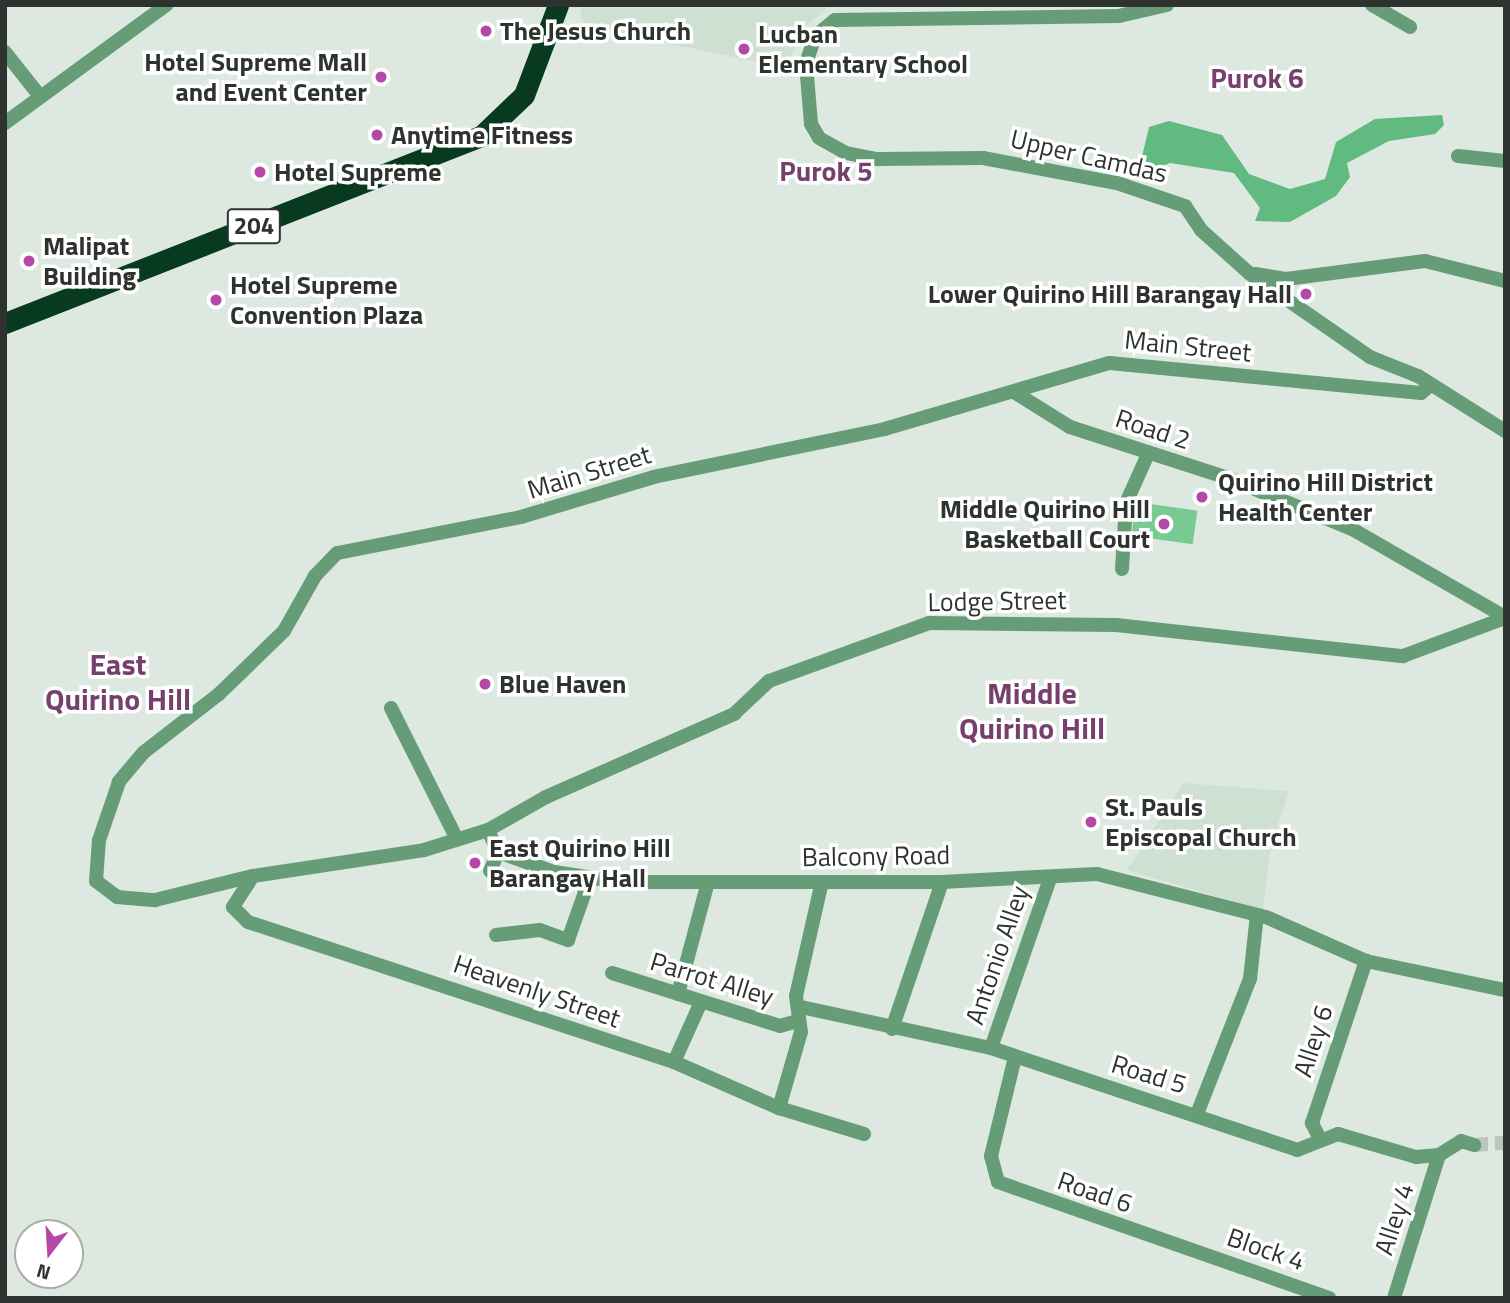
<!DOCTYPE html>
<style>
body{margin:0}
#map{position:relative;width:1510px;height:1303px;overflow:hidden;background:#dde9e0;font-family:"Titillium Web",sans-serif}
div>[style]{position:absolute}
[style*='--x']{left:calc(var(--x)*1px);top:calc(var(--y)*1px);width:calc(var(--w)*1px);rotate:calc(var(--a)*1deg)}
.built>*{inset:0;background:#cde0d2}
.green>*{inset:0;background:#78c992;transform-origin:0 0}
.forest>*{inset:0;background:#61ba7f}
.street-tunnel>*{height:14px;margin-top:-7px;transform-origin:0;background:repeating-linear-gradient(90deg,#bac5bd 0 14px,transparent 0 21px)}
.street>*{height:14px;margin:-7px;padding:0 7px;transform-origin:7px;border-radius:7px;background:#669d77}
.highway>*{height:21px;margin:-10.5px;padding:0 10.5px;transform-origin:10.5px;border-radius:10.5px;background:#073a1e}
.dots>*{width:19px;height:19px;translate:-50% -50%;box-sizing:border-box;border:4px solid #fff;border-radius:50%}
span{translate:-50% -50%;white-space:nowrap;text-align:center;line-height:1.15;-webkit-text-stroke:7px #fff;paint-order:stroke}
.shield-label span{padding:2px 5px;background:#fff;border:2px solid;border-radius:5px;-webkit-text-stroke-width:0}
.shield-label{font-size:24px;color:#2e332f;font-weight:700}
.poi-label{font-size:26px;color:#2e332f;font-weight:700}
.left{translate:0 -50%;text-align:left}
.right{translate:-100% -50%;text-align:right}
.street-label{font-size:26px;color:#2e332f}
.neighbourhood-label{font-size:28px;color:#773f6e;font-weight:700}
.quarter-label{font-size:30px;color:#773f6e;font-weight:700}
.frame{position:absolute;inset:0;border:7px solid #2e332f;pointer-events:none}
.north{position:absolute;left:14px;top:1219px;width:70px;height:70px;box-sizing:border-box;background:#fff;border:2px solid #abadac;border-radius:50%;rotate:197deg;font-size:19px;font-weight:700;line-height:28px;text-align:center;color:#2e332f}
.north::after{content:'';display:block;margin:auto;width:24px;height:32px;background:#b548a6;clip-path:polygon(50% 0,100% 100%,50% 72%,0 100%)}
</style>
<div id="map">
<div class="built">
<i style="clip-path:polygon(582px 5px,824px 5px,825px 10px,802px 29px,787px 68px,588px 27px,580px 17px)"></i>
<i style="clip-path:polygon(1183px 783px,1289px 791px,1271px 847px,1263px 910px,1127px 870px)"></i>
</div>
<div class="green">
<i style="left:1136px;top:502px;width:62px;height:34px;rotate:8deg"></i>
</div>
<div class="forest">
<i style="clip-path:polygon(1442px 115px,1444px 125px,1435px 134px,1389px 141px,1347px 163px,1350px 177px,1336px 196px,1290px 222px,1255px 221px,1260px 208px,1234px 173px,1170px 163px,1143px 174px,1140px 165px,1149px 127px,1169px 121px,1222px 135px,1249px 174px,1290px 189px,1325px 179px,1336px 142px,1375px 119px)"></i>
</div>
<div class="street-tunnel">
<i style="--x:1474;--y:1145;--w:31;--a:-4"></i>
</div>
<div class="street">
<i style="--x:1167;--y:5;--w:49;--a:167.1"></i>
<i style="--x:1119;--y:16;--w:284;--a:179.2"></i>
<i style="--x:835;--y:20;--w:26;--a:141"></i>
<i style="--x:815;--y:36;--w:29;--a:108"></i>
<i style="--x:806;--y:64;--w:60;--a:85.2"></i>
<i style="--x:811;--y:124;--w:16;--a:60"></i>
<i style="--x:819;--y:138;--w:31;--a:29"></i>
<i style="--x:846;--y:153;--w:33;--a:11"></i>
<i style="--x:878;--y:159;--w:105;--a:-0.5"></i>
<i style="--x:983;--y:158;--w:136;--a:10.6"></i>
<i style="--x:1117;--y:183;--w:72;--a:18.7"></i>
<i style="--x:1185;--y:206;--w:29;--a:56"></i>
<i style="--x:1201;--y:230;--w:66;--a:41.9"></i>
<i style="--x:1250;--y:274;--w:146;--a:34.7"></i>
<i style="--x:1370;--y:357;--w:52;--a:21.6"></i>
<i style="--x:1418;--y:376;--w:103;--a:32.3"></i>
<i style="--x:1372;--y:5;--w:44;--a:30.1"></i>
<i style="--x:5;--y:52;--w:55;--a:51.7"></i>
<i style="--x:5;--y:123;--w:200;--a:-36.2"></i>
<i style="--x:1458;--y:156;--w:47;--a:6.1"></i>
<i style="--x:1255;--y:274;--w:31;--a:9"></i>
<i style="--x:1286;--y:279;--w:140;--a:-7.4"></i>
<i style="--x:1425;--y:261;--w:82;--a:14"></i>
<i style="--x:1428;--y:387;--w:9;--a:139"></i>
<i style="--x:1421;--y:393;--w:313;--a:-174.5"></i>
<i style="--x:1109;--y:363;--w:234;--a:163.6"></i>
<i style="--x:885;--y:429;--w:236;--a:168.3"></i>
<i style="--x:654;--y:477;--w:139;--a:163.3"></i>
<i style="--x:521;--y:517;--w:187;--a:168.9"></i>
<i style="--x:337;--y:553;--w:32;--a:134"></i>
<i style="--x:315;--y:576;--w:63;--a:119.4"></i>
<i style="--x:284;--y:631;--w:91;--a:135.9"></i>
<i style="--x:219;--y:694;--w:96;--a:142.2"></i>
<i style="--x:143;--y:753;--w:38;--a:130"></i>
<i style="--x:119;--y:782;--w:61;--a:109"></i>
<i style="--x:99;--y:840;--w:41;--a:94.2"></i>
<i style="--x:96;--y:881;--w:26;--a:37"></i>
<i style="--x:117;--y:897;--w:38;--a:5"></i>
<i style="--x:155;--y:900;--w:101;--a:-13.8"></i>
<i style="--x:253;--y:876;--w:173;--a:-8.6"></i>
<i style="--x:424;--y:850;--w:67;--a:-17.4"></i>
<i style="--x:488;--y:830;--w:67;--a:-29.6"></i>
<i style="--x:546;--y:797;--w:206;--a:-23.8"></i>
<i style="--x:734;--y:714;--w:48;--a:-43.3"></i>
<i style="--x:769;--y:681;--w:170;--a:-19.9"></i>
<i style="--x:929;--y:623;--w:187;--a:0.6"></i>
<i style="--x:1116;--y:625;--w:289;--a:6.2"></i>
<i style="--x:1403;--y:656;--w:109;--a:-20.4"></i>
<i style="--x:1014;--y:392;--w:66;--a:32"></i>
<i style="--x:1070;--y:427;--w:166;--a:17.9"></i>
<i style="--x:1228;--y:478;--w:134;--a:22.4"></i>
<i style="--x:1352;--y:529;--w:177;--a:29.9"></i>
<i style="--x:1122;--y:569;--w:66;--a:-86.5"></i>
<i style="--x:1126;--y:503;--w:54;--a:-65.8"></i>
<i style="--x:391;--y:708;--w:147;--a:63.3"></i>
<i style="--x:488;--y:830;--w:24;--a:66"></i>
<i style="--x:498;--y:852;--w:59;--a:19.7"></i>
<i style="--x:554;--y:872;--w:66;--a:8.7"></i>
<i style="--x:619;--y:882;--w:323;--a:0"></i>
<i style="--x:942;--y:882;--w:155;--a:-3"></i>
<i style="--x:1097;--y:874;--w:174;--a:14.3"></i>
<i style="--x:1266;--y:917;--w:109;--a:23.7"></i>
<i style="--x:1366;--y:961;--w:142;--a:11.8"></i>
<i style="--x:490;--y:871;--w:21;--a:-67"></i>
<i style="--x:253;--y:876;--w:37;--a:123"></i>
<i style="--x:233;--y:907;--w:21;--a:45"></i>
<i style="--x:248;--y:922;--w:448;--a:18.2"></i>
<i style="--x:674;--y:1062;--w:115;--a:23.7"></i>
<i style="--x:779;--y:1108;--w:89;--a:17"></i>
<i style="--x:496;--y:935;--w:44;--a:-6.5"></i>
<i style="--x:540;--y:930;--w:30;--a:20"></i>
<i style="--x:568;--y:940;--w:66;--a:-70.5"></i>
<i style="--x:612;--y:973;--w:176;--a:17.5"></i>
<i style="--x:780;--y:1026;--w:19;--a:-16"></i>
<i style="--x:678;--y:994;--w:116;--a:-75"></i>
<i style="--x:801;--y:1007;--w:194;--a:12.2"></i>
<i style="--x:991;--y:1048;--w:323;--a:18.4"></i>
<i style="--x:1297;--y:1150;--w:44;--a:-21.3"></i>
<i style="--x:1338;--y:1134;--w:81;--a:16.4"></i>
<i style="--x:1416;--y:1157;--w:23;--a:-5"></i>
<i style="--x:1439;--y:1155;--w:26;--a:-32"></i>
<i style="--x:1461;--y:1141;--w:14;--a:17"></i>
<i style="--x:892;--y:1029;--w:155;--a:-71.2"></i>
<i style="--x:991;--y:1048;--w:179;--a:-70.8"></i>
<i style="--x:1015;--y:1057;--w:102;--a:103.6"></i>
<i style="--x:991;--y:1156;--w:27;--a:75"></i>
<i style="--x:998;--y:1182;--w:351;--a:19.3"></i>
<i style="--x:674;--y:1062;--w:66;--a:-65.8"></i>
<i style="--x:779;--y:1108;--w:79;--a:-73.9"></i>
<i style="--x:801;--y:1032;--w:36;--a:-98"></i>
<i style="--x:796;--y:996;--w:117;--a:-77.2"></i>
<i style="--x:1197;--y:1114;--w:145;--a:-68.6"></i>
<i style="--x:1250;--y:979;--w:64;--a:-83.8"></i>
<i style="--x:1319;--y:1137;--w:16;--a:-117"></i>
<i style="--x:1312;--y:1123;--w:171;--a:-71.6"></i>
<i style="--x:1394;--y:1298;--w:150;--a:-72.5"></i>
</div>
<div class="highway">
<i style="--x:5;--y:323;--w:511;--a:-21.45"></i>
<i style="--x:481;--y:136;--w:59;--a:-43.6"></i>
<i style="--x:524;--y:95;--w:96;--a:-69.3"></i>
</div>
<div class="dots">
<i style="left:486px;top:31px;background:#b548a6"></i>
<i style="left:744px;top:49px;background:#b548a6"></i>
<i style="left:381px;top:77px;background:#b548a6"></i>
<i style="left:377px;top:135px;background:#b548a6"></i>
<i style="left:260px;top:172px;background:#b548a6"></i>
<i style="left:29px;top:261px;background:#b548a6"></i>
<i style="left:1306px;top:294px;background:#b548a6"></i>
<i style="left:216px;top:300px;background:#b548a6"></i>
<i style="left:1202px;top:497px;background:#b548a6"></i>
<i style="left:1164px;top:524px;background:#b548a6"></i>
<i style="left:485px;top:684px;background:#b548a6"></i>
<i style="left:1091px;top:822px;background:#b548a6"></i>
<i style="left:475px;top:863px;background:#b548a6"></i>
</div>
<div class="shield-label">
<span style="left:254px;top:226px">204</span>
</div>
<div class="poi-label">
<span class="left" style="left:500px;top:31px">The Jesus Church</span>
<span class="left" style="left:758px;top:49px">Lucban<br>Elementary School</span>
<span class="right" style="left:367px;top:77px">Hotel Supreme Mall<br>and Event Center</span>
<span class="left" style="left:391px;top:135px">Anytime Fitness</span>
<span class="left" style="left:274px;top:172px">Hotel Supreme</span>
<span class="left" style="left:43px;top:261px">Malipat<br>Building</span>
<span class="left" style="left:230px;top:300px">Hotel Supreme<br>Convention Plaza</span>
<span class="right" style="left:1292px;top:294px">Lower Quirino Hill Barangay Hall</span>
<span class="left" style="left:1218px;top:497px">Quirino Hill District<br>Health Center</span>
<span class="right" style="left:1150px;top:524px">Middle Quirino Hill<br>Basketball Court</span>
<span class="left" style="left:499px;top:684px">Blue Haven</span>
<span class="left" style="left:1105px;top:822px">St. Pauls<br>Episcopal Church</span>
<span class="left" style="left:489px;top:863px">East Quirino Hill<br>Barangay Hall</span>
</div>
<div class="street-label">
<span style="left:1089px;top:156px;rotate:13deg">Upper Camdas</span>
<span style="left:1188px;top:346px;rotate:6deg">Main Street</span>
<span style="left:1153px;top:429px;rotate:18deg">Road 2</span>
<span style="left:589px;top:472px;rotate:-17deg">Main Street</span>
<span style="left:997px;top:601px;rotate:-1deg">Lodge Street</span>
<span style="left:876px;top:856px;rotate:-1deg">Balcony Road</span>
<span style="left:997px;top:955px;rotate:-71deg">Antonio Alley</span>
<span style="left:712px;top:979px;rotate:17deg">Parrot Alley</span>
<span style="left:537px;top:991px;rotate:19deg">Heavenly Street</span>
<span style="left:1313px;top:1041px;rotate:-72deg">Alley 6</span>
<span style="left:1149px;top:1074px;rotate:17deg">Road 5</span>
<span style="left:1095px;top:1192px;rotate:19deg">Road 6</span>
<span style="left:1394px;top:1219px;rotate:-72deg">Alley 4</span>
<span style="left:1266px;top:1249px;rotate:19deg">Block 4</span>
</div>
<div class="neighbourhood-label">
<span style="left:1257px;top:78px">Purok 6</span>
<span style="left:826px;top:171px">Purok 5</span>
</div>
<div class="quarter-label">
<span style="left:118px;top:681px">East<br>Quirino Hill</span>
<span style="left:1032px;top:710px">Middle<br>Quirino Hill</span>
</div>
<div class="frame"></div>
<div class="north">N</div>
</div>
